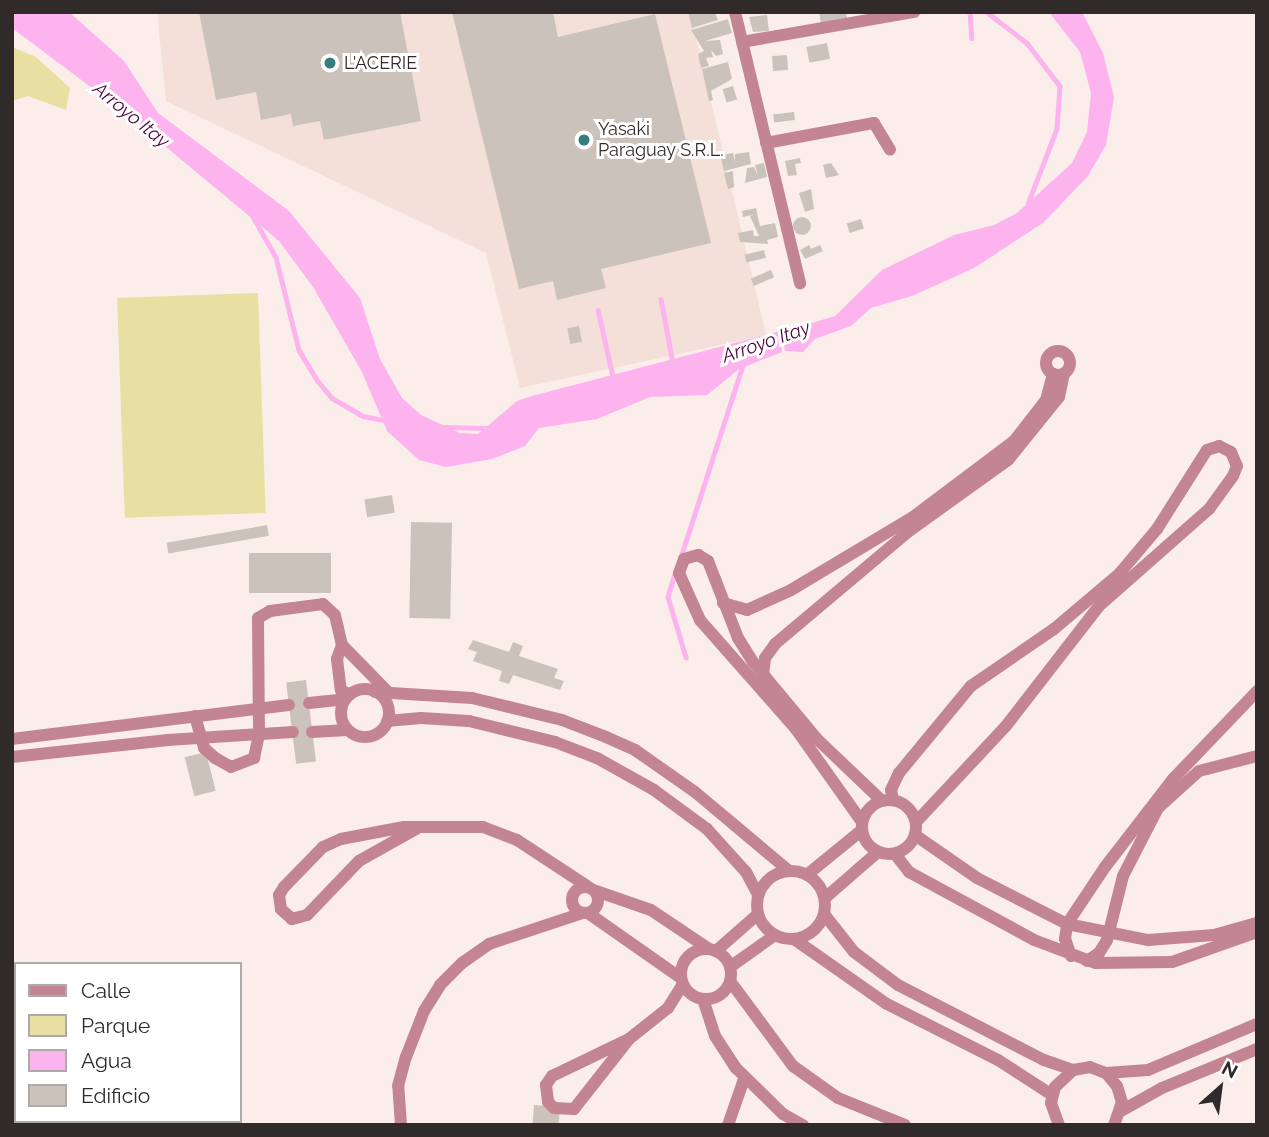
<!DOCTYPE html>
<style>
body{margin:0}
#map{position:relative;width:1269px;height:1137px;overflow:hidden;background:#fbeeea;font-family:Raleway,sans-serif}
div>[style]{position:absolute}
[style*='--x']{left:calc(var(--x)*1px);top:calc(var(--y)*1px);width:calc(var(--w)*1px);rotate:calc(var(--a)*1deg)}
.built>*{inset:0;background:#f4dfd9}
.green>*{inset:0;background:#e7e0a2;transform-origin:0 0}
.water>*{inset:0;background:#fcb3ee}
.stream>*{height:4.5px;margin:-2.25px;padding:0 2.25px;transform-origin:2.25px;border-radius:2.25px;background:#fcb3ee}
.building>*{inset:0;background:#cbc3bb;transform-origin:0 0}
.round{border-radius:50%}
.minor>*{height:12px;margin:-6px;padding:0 6px;transform-origin:6px;border-radius:6px;background:#c48592}
.minor>.ring{margin:-6px;padding:0;box-sizing:content-box;background:none;border:12px solid #c48592;border-radius:50%}
.dots>*{width:19px;height:19px;translate:-50% -50%;box-sizing:border-box;border:4px solid #fff;border-radius:50%}
span{translate:-50% -50%;white-space:nowrap;text-align:center;line-height:1.15;-webkit-text-stroke:6px #fff;paint-order:stroke}
.poi-label{font-size:18px;color:#302b2a}
.left{translate:0 -50%;text-align:left}
.water-label{font-size:19px;color:#480841;font-style:italic}
.frame{position:absolute;inset:0;border:14px solid #302b2a;pointer-events:none}
.legend{position:absolute;left:14px;top:962px;width:228px;height:161px;box-sizing:border-box;background:#fff;border:2px solid #acaaaa;margin:0;padding:9px 12px;list-style:none;font-size:21px;color:#302b2a}
.legend li{display:flex;align-items:center;gap:14px;height:35px}
.legend b{width:35px;border:2px solid #acaaaa}
.north{position:absolute;left:1185px;top:1053px;width:70px;height:70px;-webkit-text-stroke:5px #fff;paint-order:stroke;rotate:28deg;font-size:19px;font-weight:700;line-height:28px;text-align:center;color:#302b2a}
.north::after{content:'';display:block;margin:auto;width:24px;height:32px;background:#302b2a;clip-path:polygon(50% 0,100% 100%,50% 72%,0 100%)}
</style>
<div id="map">
<div class="built">
<i style="clip-path:polygon(157px 12px,690px 12px,766px 335px,520px 388px,486px 253px,166px 101px)"></i>
</div>
<div class="green">
<i style="clip-path:polygon(12px 47px,36px 57px,70px 88px,66px 110px,28px 96px,12px 101px)"></i>
<i style="left:258px;top:293px;width:220px;height:141px;rotate:88deg"></i>
</div>
<div class="water">
<i style="clip-path:polygon(12px 12px,69px 12px,124px 61px,158px 113px,289px 211px,360px 298px,380px 359px,402px 398px,421px 415px,460px 433px,478px 434px,517px 401px,532px 396px,780px 331px,782px 352px,739px 369px,707px 395px,650px 397px,597px 419px,539px 428px,525px 446px,492px 459px,446px 467px,419px 460px,387px 431px,362px 372px,313px 287px,279px 241px,124px 112px,12px 28px)"></i>
<i style="clip-path:polygon(1049px 12px,1082px 12px,1103px 53px,1114px 97px,1106px 145px,1088px 176px,1043px 223px,974px 268px,912px 296px,871px 308px,851px 326px,815px 339px,803px 352px,785px 351px,782px 332px,835px 316px,882px 270px,954px 235px,994px 225px,1017px 213px,1072px 163px,1087px 132px,1091px 93px,1080px 52px)"></i>
</div>
<div class="stream">
<i style="--x:970;--y:12;--w:26;--a:86"></i>
<i style="--x:987;--y:12;--w:51;--a:37.8"></i>
<i style="--x:1027;--y:43;--w:54;--a:52.5"></i>
<i style="--x:1060;--y:86;--w:43;--a:94"></i>
<i style="--x:1057;--y:129;--w:80;--a:111.1"></i>
<i style="--x:252;--y:215;--w:48;--a:60.3"></i>
<i style="--x:276;--y:257;--w:96;--a:76.1"></i>
<i style="--x:299;--y:350;--w:35;--a:59"></i>
<i style="--x:317;--y:380;--w:23;--a:50"></i>
<i style="--x:332;--y:398;--w:36;--a:30"></i>
<i style="--x:363;--y:416;--w:25;--a:11"></i>
<i style="--x:661;--y:299;--w:65;--a:79.4"></i>
<i style="--x:598;--y:310;--w:73;--a:77.3"></i>
<i style="--x:441;--y:427;--w:48;--a:1.2"></i>
<i style="--x:680;--y:559;--w:205;--a:-72.1"></i>
<i style="--x:675;--y:574;--w:24;--a:107"></i>
<i style="--x:668;--y:597;--w:63;--a:73.3"></i>
</div>
<div class="building">
<i style="clip-path:polygon(199px 12px,400px 12px,421px 121px,324px 140px,320px 121px,293px 126px,291px 114px,261px 120px,256px 92px,216px 100px)"></i>
<i style="clip-path:polygon(452px 12px,553px 12px,558px 37px,655px 14px,711px 243px,601px 269px,606px 288px,557px 300px,553px 281px,519px 289px)"></i>
<i style="clip-path:polygon(688px 12px,715px 12px,718px 20px,692px 28px)"></i>
<i style="clip-path:polygon(819px 12px,846px 12px,847px 18px,821px 23px)"></i>
<i style="clip-path:polygon(767px 15px,769px 31px,753px 32px,749px 17px)"></i>
<i style="clip-path:polygon(728px 19px,732px 33px,705px 41px,720px 40px,723px 54px,716px 56px,711px 50px,713px 57px,706px 58px,709px 66px,701px 68px,698px 54px,704px 51px,691px 30px)"></i>
<i style="left:827px;top:43px;width:16px;height:21px;rotate:79deg"></i>
<i style="left:787px;top:55px;width:15px;height:15px;rotate:86deg"></i>
<i style="clip-path:polygon(728px 62px,732px 79px,711px 91px,713px 100px,709px 101px,702px 69px)"></i>
<i style="left:733px;top:86px;width:14px;height:11px;rotate:73deg"></i>
<i style="left:794px;top:112px;width:8px;height:21px;rotate:83deg"></i>
<i style="clip-path:polygon(749px 152px,751px 164px,724px 171px,720px 155px,733px 153px,735px 162px,735px 154px)"></i>
<i style="clip-path:polygon(800px 158px,801px 163px,795px 164px,797px 175px,788px 176px,785px 161px)"></i>
<i style="clip-path:polygon(764px 163px,767px 177px,745px 183px,747px 168px,754px 167px,758px 176px,755px 165px)"></i>
<i style="clip-path:polygon(831px 163px,839px 175px,826px 178px,823px 165px)"></i>
<i style="clip-path:polygon(733px 171px,734px 187px,728px 189px,724px 173px)"></i>
<i style="clip-path:polygon(811px 189px,814px 209px,805px 212px,799px 193px)"></i>
<i style="clip-path:polygon(756px 208px,760px 226px,775px 223px,778px 237px,767px 240px,768px 244px,740px 242px,738px 233px,753px 230px,754px 236px,759px 236px,750px 216px,756px 214px,743px 217px,742px 211px)"></i>
<i class="round" style="left:793px;top:217px;width:18px;height:18px"></i>
<i style="left:861px;top:219px;width:10px;height:15px;rotate:73deg"></i>
<i style="clip-path:polygon(809px 245px,811px 249px,820px 245px,823px 251px,805px 259px,800px 250px)"></i>
<i style="left:764px;top:250px;width:8px;height:20px;rotate:76deg"></i>
<i style="left:771px;top:270px;width:8px;height:22px;rotate:67deg"></i>
<i style="left:579px;top:326px;width:16px;height:12px;rotate:79deg"></i>
<i style="left:392px;top:495px;width:18px;height:28px;rotate:81deg"></i>
<i style="left:411px;top:522px;width:41px;height:96px;rotate:1deg"></i>
<i style="left:267px;top:525px;width:11px;height:102px;rotate:80deg"></i>
<i style="left:249px;top:553px;width:82px;height:40px"></i>
<i style="clip-path:polygon(473px 640px,509px 652px,513px 642px,523px 646px,519px 656px,558px 669px,554px 678px,564px 681px,560px 690px,513px 675px,509px 684px,499px 681px,502px 671px,473px 661px,477px 652px,468px 649px)"></i>
<i style="left:306px;top:680px;width:82px;height:20px;rotate:83deg"></i>
<i style="left:206px;top:752px;width:40px;height:22px;rotate:76deg"></i>
<i style="left:534px;top:1105px;width:26px;height:20px;rotate:4deg"></i>
</div>
<div class="minor">
<i style="--x:735;--y:12;--w:279;--a:76.5"></i>
<i style="--x:742;--y:42;--w:175;--a:-9.9"></i>
<i style="--x:766;--y:143;--w:110;--a:-10.5"></i>
<i style="--x:874;--y:123;--w:31;--a:59"></i>
<i class="ring" style="left:1046px;top:351px;width:12px;height:12px"></i>
<i style="--x:723;--y:603;--w:25;--a:16"></i>
<i style="--x:747;--y:610;--w:48;--a:-24.4"></i>
<i style="--x:791;--y:590;--w:142;--a:-30.9"></i>
<i style="--x:913;--y:517;--w:126;--a:-37"></i>
<i style="--x:1014;--y:441;--w:52;--a:-52"></i>
<i style="--x:1046;--y:400;--w:27;--a:-75"></i>
<i style="--x:342;--y:645;--w:15;--a:110"></i>
<i style="--x:337;--y:659;--w:31;--a:83"></i>
<i style="--x:341;--y:690;--w:10;--a:29"></i>
<i style="--x:763;--y:675;--w:17;--a:-83"></i>
<i style="--x:765;--y:658;--w:17;--a:-54"></i>
<i style="--x:775;--y:644;--w:175;--a:-40.1"></i>
<i style="--x:909;--y:531;--w:122;--a:-35.6"></i>
<i style="--x:1008;--y:460;--w:81;--a:-51"></i>
<i style="--x:1059;--y:397;--w:24;--a:-78"></i>
<i class="ring" style="left:341px;top:689px;width:36px;height:36px"></i>
<i style="--x:375;--y:692;--w:97;--a:3.5"></i>
<i style="--x:472;--y:698;--w:93;--a:13.7"></i>
<i style="--x:562;--y:720;--w:47;--a:21.1"></i>
<i style="--x:606;--y:737;--w:32;--a:24"></i>
<i style="--x:635;--y:750;--w:73;--a:35"></i>
<i style="--x:695;--y:792;--w:121;--a:40"></i>
<i style="--x:309;--y:703;--w:36;--a:-6"></i>
<i style="--x:195;--y:716;--w:33;--a:74"></i>
<i style="--x:204;--y:748;--w:15;--a:42"></i>
<i style="--x:215;--y:758;--w:18;--a:29"></i>
<i style="--x:231;--y:767;--w:25;--a:-21"></i>
<i style="--x:254;--y:758;--w:25;--a:-78"></i>
<i style="--x:259;--y:734;--w:116;--a:-90.5"></i>
<i style="--x:258;--y:618;--w:14;--a:-30"></i>
<i style="--x:270;--y:611;--w:53;--a:-7.5"></i>
<i style="--x:323;--y:604;--w:16;--a:43"></i>
<i style="--x:335;--y:615;--w:31;--a:77"></i>
<i style="--x:342;--y:645;--w:67;--a:45.6"></i>
<i style="--x:387;--y:721;--w:34;--a:-5"></i>
<i style="--x:421;--y:718;--w:48;--a:3.6"></i>
<i style="--x:469;--y:721;--w:89;--a:13.7"></i>
<i style="--x:555;--y:742;--w:45;--a:20.9"></i>
<i style="--x:597;--y:758;--w:65;--a:29.3"></i>
<i style="--x:654;--y:790;--w:66;--a:36.3"></i>
<i style="--x:707;--y:829;--w:58;--a:47.8"></i>
<i style="--x:746;--y:872;--w:26;--a:62"></i>
<i style="--x:312;--y:732;--w:36;--a:-3"></i>
<i style="--x:12;--y:739;--w:279;--a:-7"></i>
<i style="--x:12;--y:757;--w:157;--a:-6.2"></i>
<i style="--x:168;--y:740;--w:125;--a:-3.7"></i>
<i class="ring" style="left:862px;top:800px;width:42px;height:42px"></i>
<i style="--x:893;--y:800;--w:10;--a:-101"></i>
<i style="--x:891;--y:790;--w:19;--a:-65"></i>
<i style="--x:899;--y:773;--w:113;--a:-50.4"></i>
<i style="--x:971;--y:686;--w:101;--a:-34.5"></i>
<i style="--x:1054;--y:629;--w:85;--a:-40.2"></i>
<i style="--x:1119;--y:574;--w:59;--a:-49.8"></i>
<i style="--x:1157;--y:529;--w:93;--a:-57.7"></i>
<i style="--x:1207;--y:450;--w:13;--a:-18"></i>
<i style="--x:1219;--y:446;--w:13;--a:27"></i>
<i style="--x:1231;--y:452;--w:15;--a:67"></i>
<i style="--x:1237;--y:466;--w:11;--a:112"></i>
<i style="--x:1233;--y:476;--w:41;--a:126"></i>
<i style="--x:1209;--y:509;--w:147;--a:138.6"></i>
<i style="--x:1099;--y:606;--w:153;--a:127.8"></i>
<i style="--x:1005;--y:727;--w:130;--a:133.1"></i>
<i style="--x:862;--y:822;--w:114;--a:-125.4"></i>
<i style="--x:796;--y:729;--w:145;--a:-131.4"></i>
<i style="--x:700;--y:620;--w:51;--a:-114.1"></i>
<i style="--x:679;--y:573;--w:15;--a:-70"></i>
<i style="--x:684;--y:559;--w:15;--a:-16"></i>
<i style="--x:698;--y:555;--w:12;--a:31"></i>
<i style="--x:708;--y:561;--w:83;--a:68.7"></i>
<i style="--x:738;--y:638;--w:28;--a:58"></i>
<i style="--x:753;--y:662;--w:100;--a:50.3"></i>
<i style="--x:817;--y:739;--w:90;--a:43.6"></i>
<i style="--x:416;--y:829;--w:65;--a:150.7"></i>
<i style="--x:359;--y:861;--w:75;--a:133.9"></i>
<i style="--x:307;--y:915;--w:16;--a:165"></i>
<i style="--x:292;--y:919;--w:15;--a:-138"></i>
<i style="--x:281;--y:909;--w:14;--a:-98"></i>
<i style="--x:279;--y:895;--w:9;--a:-58"></i>
<i style="--x:284;--y:887;--w:56;--a:-45.7"></i>
<i style="--x:323;--y:847;--w:20;--a:-24"></i>
<i style="--x:341;--y:839;--w:64;--a:-10.8"></i>
<i style="--x:404;--y:827;--w:79;--a:0"></i>
<i style="--x:483;--y:827;--w:36;--a:21"></i>
<i style="--x:517;--y:840;--w:84;--a:33.3"></i>
<i style="--x:915;--y:835;--w:75;--a:34.7"></i>
<i style="--x:977;--y:878;--w:101;--a:27.1"></i>
<i style="--x:1067;--y:924;--w:83;--a:11.2"></i>
<i style="--x:1148;--y:940;--w:66;--a:-4.3"></i>
<i style="--x:1214;--y:935;--w:45;--a:-15.6"></i>
<i style="--x:895;--y:854;--w:23;--a:52"></i>
<i style="--x:909;--y:872;--w:142;--a:28.5"></i>
<i style="--x:1034;--y:940;--w:66;--a:20.4"></i>
<i style="--x:1096;--y:963;--w:76;--a:-0.8"></i>
<i style="--x:1172;--y:962;--w:90;--a:-19.4"></i>
<i class="ring" style="left:757px;top:871px;width:56px;height:56px"></i>
<i style="--x:808;--y:874;--w:70;--a:-39.2"></i>
<i class="ring" style="left:572px;top:887px;width:14px;height:14px"></i>
<i style="--x:596;--y:891;--w:58;--a:19.1"></i>
<i style="--x:651;--y:910;--w:70;--a:33.9"></i>
<i style="--x:825;--y:898;--w:70;--a:-41"></i>
<i style="--x:588;--y:913;--w:113;--a:35"></i>
<i style="--x:824;--y:914;--w:48;--a:51.7"></i>
<i style="--x:854;--y:952;--w:55;--a:36.9"></i>
<i style="--x:898;--y:985;--w:164;--a:27.2"></i>
<i style="--x:1044;--y:1060;--w:31;--a:19"></i>
<i style="--x:794;--y:939;--w:113;--a:35"></i>
<i style="--x:887;--y:1004;--w:124;--a:26.8"></i>
<i style="--x:998;--y:1060;--w:64;--a:32.9"></i>
<i class="ring" style="left:681px;top:949px;width:38px;height:38px"></i>
<i style="--x:716;--y:951;--w:56;--a:-41.4"></i>
<i style="--x:1071;--y:956;--w:18;--a:-109"></i>
<i style="--x:1065;--y:939;--w:15;--a:-82"></i>
<i style="--x:1067;--y:924;--w:69;--a:-56.3"></i>
<i style="--x:1105;--y:867;--w:111;--a:-52.3"></i>
<i style="--x:1173;--y:779;--w:122;--a:-46.3"></i>
<i style="--x:1087;--y:961;--w:14;--a:-34"></i>
<i style="--x:1099;--y:953;--w:15;--a:-58"></i>
<i style="--x:1107;--y:940;--w:66;--a:-76"></i>
<i style="--x:1123;--y:876;--w:76;--a:-62.8"></i>
<i style="--x:1158;--y:808;--w:55;--a:-42.1"></i>
<i style="--x:1199;--y:771;--w:60;--a:-14.5"></i>
<i style="--x:730;--y:967;--w:55;--a:-35.4"></i>
<i style="--x:730;--y:981;--w:106;--a:53.5"></i>
<i style="--x:793;--y:1066;--w:55;--a:35.4"></i>
<i style="--x:838;--y:1098;--w:72;--a:21.9"></i>
<i style="--x:703;--y:999;--w:39;--a:72"></i>
<i style="--x:715;--y:1036;--w:38;--a:57"></i>
<i style="--x:736;--y:1068;--w:66;--a:44.4"></i>
<i style="--x:783;--y:1114;--w:23;--a:29"></i>
<i style="--x:629;--y:1039;--w:85;--a:154.3"></i>
<i style="--x:552;--y:1076;--w:11;--a:124"></i>
<i style="--x:546;--y:1085;--w:17;--a:83"></i>
<i style="--x:548;--y:1102;--w:8;--a:45"></i>
<i style="--x:554;--y:1108;--w:20;--a:3"></i>
<i style="--x:574;--y:1109;--w:89;--a:-51.8"></i>
<i style="--x:629;--y:1039;--w:50;--a:-38.5"></i>
<i style="--x:668;--y:1008;--w:28;--a:-58"></i>
<i style="--x:1106;--y:1073;--w:42;--a:-4.1"></i>
<i style="--x:1148;--y:1070;--w:118;--a:-22.9"></i>
<i style="--x:1121;--y:1111;--w:47;--a:-29.3"></i>
<i style="--x:1162;--y:1088;--w:103;--a:-22.3"></i>
<i style="--x:401;--y:1125;--w:39;--a:-94"></i>
<i style="--x:398;--y:1086;--w:30;--a:-75"></i>
<i style="--x:406;--y:1057;--w:49;--a:-68.6"></i>
<i style="--x:424;--y:1011;--w:31;--a:-58"></i>
<i style="--x:440;--y:985;--w:31;--a:-45"></i>
<i style="--x:462;--y:963;--w:33;--a:-35"></i>
<i style="--x:489;--y:944;--w:99;--a:-18.3"></i>
<i style="--x:728;--y:1125;--w:49;--a:-70.8"></i>
<i style="--x:1059;--y:1125;--w:23;--a:-110"></i>
<i style="--x:1051;--y:1103;--w:16;--a:-76"></i>
<i style="--x:1055;--y:1087;--w:25;--a:-43"></i>
<i style="--x:1073;--y:1070;--w:17;--a:-10"></i>
<i style="--x:1090;--y:1067;--w:17;--a:21"></i>
<i style="--x:1106;--y:1073;--w:17;--a:50"></i>
<i style="--x:1117;--y:1086;--w:17;--a:73"></i>
<i style="--x:1122;--y:1102;--w:24;--a:109"></i>
</div>
<div class="dots">
<i style="left:330px;top:63px;background:#347d80"></i>
<i style="left:584px;top:140px;background:#347d80"></i>
</div>
<div class="poi-label">
<span class="left" style="left:344px;top:63px">L'ACERIE</span>
<span class="left" style="left:598px;top:140px">Yasaki<br>Paraguay S.R.L.</span>
</div>
<div class="water-label">
<span style="left:131px;top:115px;rotate:39deg">Arroyo Itay</span>
<span style="left:766px;top:342px;rotate:-19deg">Arroyo Itay</span>
</div>
<div class="frame"></div>
<ul class="legend">
<li><b style="height:9px;background:#c48592"></b>Calle</li>
<li><b style="height:19px;background:#e7e0a2"></b>Parque</li>
<li><b style="height:19px;background:#fcb3ee"></b>Agua</li>
<li><b style="height:19px;background:#cbc3bb"></b>Edificio</li>
</ul>
<div class="north">N</div>
</div>
